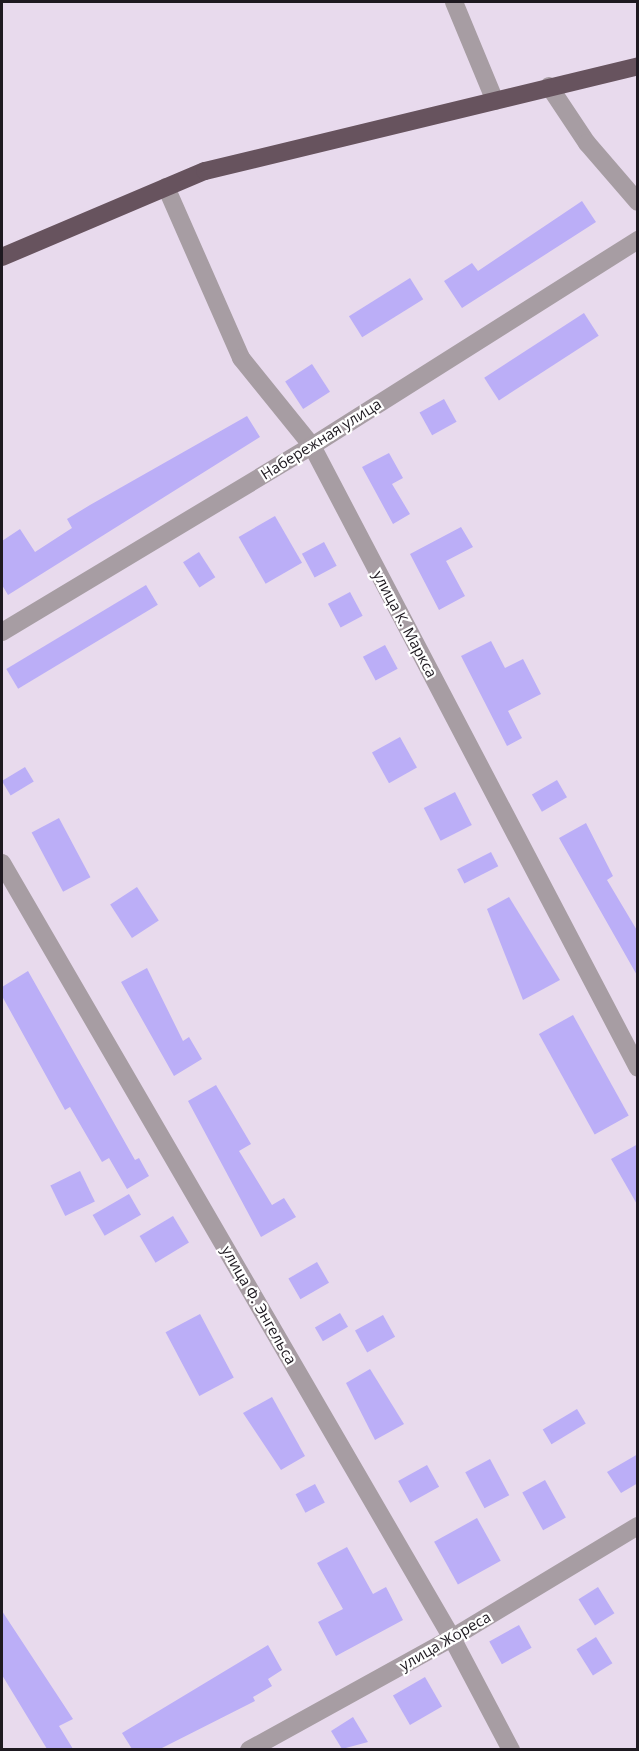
<!DOCTYPE html>
<meta charset="utf-8">
<style>
body{margin:0}
#map{position:relative;width:639px;height:1751px;overflow:hidden;background:#e8daed;font-family:"Open Sans",sans-serif}
div>[style]{position:absolute}
[style*='--x']{left:calc(var(--x)*1px);top:calc(var(--y)*1px);width:calc(var(--w)*1px);rotate:calc(var(--a)*1deg)}
.building>*{inset:0;background:#bbaef7;transform-origin:0 0}
.minor>*{height:18px;margin:-9px;padding:0 9px;transform-origin:9px;border-radius:9px;background:#a79da3}
.highway>*{height:18px;margin:-9px;padding:0 9px;transform-origin:9px;border-radius:9px;background:#67535e}
span{translate:-50% -50%;white-space:nowrap;text-align:center;line-height:1.15;-webkit-text-stroke:4.5px #fff;paint-order:stroke}
.street-label{font-size:15px;color:#1e1920}
.frame{position:absolute;inset:0;border:3px solid #1e1920;pointer-events:none}
</style>
<div id="map">
<div class="building">
<i style="clip-path:polygon(582px 201px,596px 222px,462px 308px,444px 281px,472px 263px,478px 271px)"></i>
<i style="left:410px;top:278px;width:25px;height:72px;rotate:58deg"></i>
<i style="left:584px;top:313px;width:27px;height:119px;rotate:57deg"></i>
<i style="left:312px;top:364px;width:33px;height:32px;rotate:57deg"></i>
<i style="left:444px;top:399px;width:26px;height:28px;rotate:61deg"></i>
<i style="clip-path:polygon(247px 416px,260px 437px,8px 595px,2px 585px,2px 541px,20px 529px,35px 552px,72px 528px,67px 519px,90px 505px)"></i>
<i style="clip-path:polygon(389px 453px,403px 478px,392px 484px,410px 514px,393px 524px,362px 467px)"></i>
<i style="left:275px;top:516px;width:54px;height:42px;rotate:60deg"></i>
<i style="clip-path:polygon(461px 527px,473px 547px,446px 561px,465px 596px,439px 610px,410px 554px)"></i>
<i style="left:324px;top:542px;width:27px;height:25px;rotate:62deg"></i>
<i style="left:199px;top:552px;width:30px;height:19px;rotate:57deg"></i>
<i style="left:146px;top:585px;width:23px;height:163px;rotate:59deg"></i>
<i style="left:350px;top:592px;width:27px;height:25px;rotate:62deg"></i>
<i style="clip-path:polygon(491px 641px,505px 668px,523px 659px,541px 694px,508px 711px,522px 738px,507px 746px,461px 656px)"></i>
<i style="left:385px;top:645px;width:27px;height:25px;rotate:62deg"></i>
<i style="left:400px;top:737px;width:35px;height:32px;rotate:61deg"></i>
<i style="left:25px;top:767px;width:17px;height:27px;rotate:59deg"></i>
<i style="left:557px;top:780px;width:20px;height:29px;rotate:60deg"></i>
<i style="left:455px;top:792px;width:37px;height:35px;rotate:63deg"></i>
<i style="left:59px;top:818px;width:67px;height:31px;rotate:62deg"></i>
<i style="clip-path:polygon(586px 823px,613px 876px,607px 880px,638px 932px,638px 977px,559px 838px)"></i>
<i style="left:491px;top:852px;width:16px;height:38px;rotate:63deg"></i>
<i style="left:137px;top:887px;width:40px;height:32px;rotate:57deg"></i>
<i style="clip-path:polygon(509px 897px,560px 980px,523px 1000px,487px 909px)"></i>
<i style="clip-path:polygon(147px 968px,183px 1041px,189px 1037px,202px 1059px,174px 1076px,121px 982px)"></i>
<i style="clip-path:polygon(28px 971px,135px 1160px,139px 1158px,149px 1176px,127px 1189px,109px 1158px,102px 1162px,70px 1107px,65px 1110px,2px 996px,2px 987px)"></i>
<i style="left:573px;top:1015px;width:115px;height:39px;rotate:61deg"></i>
<i style="clip-path:polygon(216px 1085px,251px 1144px,239px 1151px,272px 1205px,284px 1198px,296px 1217px,261px 1237px,188px 1101px)"></i>
<i style="clip-path:polygon(638px 1144px,638px 1206px,611px 1159px)"></i>
<i style="left:80px;top:1171px;width:34px;height:33px;rotate:64deg"></i>
<i style="left:129px;top:1194px;width:24px;height:42px;rotate:60deg"></i>
<i style="left:173px;top:1216px;width:31px;height:39px;rotate:59deg"></i>
<i style="left:317px;top:1262px;width:24px;height:33px;rotate:60deg"></i>
<i style="left:340px;top:1313px;width:16px;height:29px;rotate:60deg"></i>
<i style="left:200px;top:1314px;width:72px;height:39px;rotate:62deg"></i>
<i style="left:383px;top:1315px;width:25px;height:32px;rotate:61deg"></i>
<i style="clip-path:polygon(370px 1369px,404px 1424px,375px 1440px,346px 1383px)"></i>
<i style="clip-path:polygon(272px 1397px,305px 1456px,281px 1470px,243px 1413px)"></i>
<i style="left:577px;top:1409px;width:17px;height:40px;rotate:59deg"></i>
<i style="clip-path:polygon(638px 1454px,638px 1483px,621px 1493px,607px 1472px)"></i>
<i style="left:490px;top:1459px;width:41px;height:28px;rotate:62deg"></i>
<i style="left:427px;top:1465px;width:25px;height:33px;rotate:61deg"></i>
<i style="left:545px;top:1480px;width:43px;height:26px;rotate:61deg"></i>
<i style="left:315px;top:1484px;width:21px;height:22px;rotate:62deg"></i>
<i style="left:477px;top:1518px;width:49px;height:49px;rotate:61deg"></i>
<i style="clip-path:polygon(347px 1547px,373px 1594px,386px 1587px,403px 1620px,336px 1656px,318px 1622px,343px 1609px,317px 1563px)"></i>
<i style="left:598px;top:1587px;width:31px;height:23px;rotate:58deg"></i>
<i style="clip-path:polygon(2px 1611px,73px 1719px,59px 1726px,73px 1749px,47px 1749px,2px 1675px)"></i>
<i style="left:519px;top:1625px;width:26px;height:34px;rotate:61deg"></i>
<i style="left:596px;top:1637px;width:31px;height:23px;rotate:58deg"></i>
<i style="clip-path:polygon(268px 1645px,282px 1670px,268px 1679px,272px 1686px,253px 1697px,255px 1701px,160px 1749px,132px 1749px,122px 1733px)"></i>
<i style="left:425px;top:1677px;width:34px;height:37px;rotate:60deg"></i>
<i style="clip-path:polygon(353px 1717px,368px 1742px,342px 1749px,331px 1731px)"></i>
</div>
<div class="minor">
<i style="--x:454;--y:2;--w:107;--a:67.5"></i>
<i style="--x:549;--y:86;--w:69;--a:56.3"></i>
<i style="--x:587;--y:143;--w:78;--a:49.2"></i>
<i style="--x:166;--y:187;--w:187;--a:66.3"></i>
<i style="--x:241;--y:358;--w:113;--a:51.1"></i>
<i style="--x:312;--y:446;--w:702;--a:62.34"></i>
<i style="--x:2;--y:632;--w:362;--a:-31"></i>
<i style="--x:312;--y:446;--w:386;--a:-32.3"></i>
<i style="--x:2;--y:863;--w:896;--a:59.86"></i>
<i style="--x:452;--y:1638;--w:127;--a:62.2"></i>
<i style="--x:249;--y:1750;--w:232;--a:-28.9"></i>
<i style="--x:452;--y:1638;--w:217;--a:-31.1"></i>
</div>
<div class="highway">
<i style="--x:2;--y:257;--w:220;--a:-23"></i>
<i style="--x:205;--y:171;--w:446;--a:-13.6"></i>
</div>
<div class="street-label">
<span style="left:321px;top:439px;rotate:-32deg">Набережная улица</span>
<span style="left:405px;top:624px;rotate:62deg">улица К. Маркса</span>
<span style="left:259px;top:1305px;rotate:60deg">улица Ф. Энгельса</span>
<span style="left:445px;top:1641px;rotate:-30deg">улица Жореса</span>
</div>
<div class="frame"></div>
</div>
